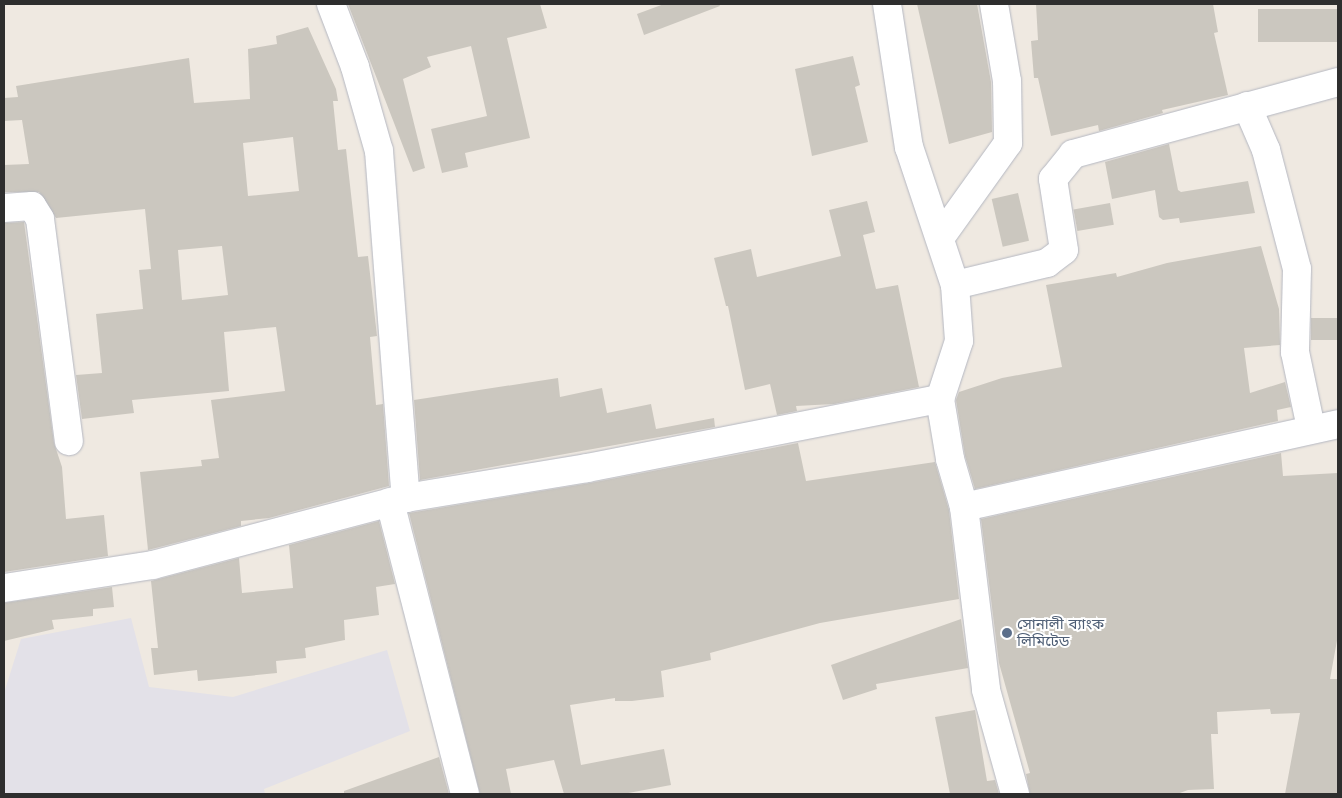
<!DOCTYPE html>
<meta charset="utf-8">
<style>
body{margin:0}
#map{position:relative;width:1342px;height:798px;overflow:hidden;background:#efe9e1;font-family:"DejaVu Sans","Noto Sans Bengali",sans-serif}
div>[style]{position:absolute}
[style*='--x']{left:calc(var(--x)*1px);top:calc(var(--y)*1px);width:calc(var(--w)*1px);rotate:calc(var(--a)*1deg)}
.industrial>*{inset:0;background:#e3e1e8}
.building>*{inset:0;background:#cbc7bf;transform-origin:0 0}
.roads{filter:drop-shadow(0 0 1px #b4b7c1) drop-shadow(0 0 1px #b4b7c1)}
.street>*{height:28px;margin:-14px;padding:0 14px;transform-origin:14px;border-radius:14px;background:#fff}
.dots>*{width:14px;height:14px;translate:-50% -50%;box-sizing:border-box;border:2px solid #fff;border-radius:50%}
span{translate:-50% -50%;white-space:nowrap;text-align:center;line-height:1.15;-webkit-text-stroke:4px #fff;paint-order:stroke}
.service-label{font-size:15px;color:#4e5e75}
.left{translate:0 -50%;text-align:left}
.frame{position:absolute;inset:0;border:5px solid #2e2e2e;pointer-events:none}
</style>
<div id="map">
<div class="industrial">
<i style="clip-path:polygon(131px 618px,149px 687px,233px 697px,387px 650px,410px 731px,264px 789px,265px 794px,4px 794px,4px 693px,21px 639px)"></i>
</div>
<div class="building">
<i style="clip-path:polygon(348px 4px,540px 4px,547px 28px,507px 38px,530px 138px,465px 153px,468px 167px,442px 173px,431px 129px,487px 116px,471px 46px,427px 57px,431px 67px,403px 79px,425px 168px,413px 172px)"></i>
<i style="clip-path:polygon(664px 4px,719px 4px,720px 6px,644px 35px,637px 14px)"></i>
<i style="clip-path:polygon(917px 4px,977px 4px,991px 82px,992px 132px,949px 144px)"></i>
<i style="clip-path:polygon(1036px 4px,1213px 4px,1218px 32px,1214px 33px,1228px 95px,1162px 110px,1163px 113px,1099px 131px,1098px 125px,1051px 136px,1038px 78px,1034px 78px,1031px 41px,1038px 40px)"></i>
<i style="left:1338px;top:9px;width:33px;height:80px;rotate:90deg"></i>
<i style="clip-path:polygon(evenodd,308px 27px,336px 89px,338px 101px,333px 101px,338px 150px,346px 149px,358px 257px,368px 256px,377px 336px,370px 337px,376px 405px,383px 404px,389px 486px,269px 518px,241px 521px,241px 526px,148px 550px,140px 472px,202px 466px,201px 460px,219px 458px,211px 400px,285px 391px,276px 327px,224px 332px,229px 391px,132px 400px,134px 413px,82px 419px,76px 375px,102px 373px,96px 314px,143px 309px,139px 270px,151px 269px,145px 209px,56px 218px,39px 192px,4px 192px,4px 165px,29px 164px,22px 120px,4px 121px,4px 98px,18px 97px,16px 86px,189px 58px,194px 103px,250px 99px,248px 49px,277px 44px,276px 36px,308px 27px,293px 137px,299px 191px,248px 196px,243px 143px,293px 137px,308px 27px,222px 246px,228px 295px,182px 300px,178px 250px,222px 246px)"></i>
<i style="clip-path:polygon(853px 56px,860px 85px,855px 87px,868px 142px,812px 156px,795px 69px)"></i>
<i style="clip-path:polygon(1169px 144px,1178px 190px,1181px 192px,1248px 181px,1255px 213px,1180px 223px,1179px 218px,1163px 220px,1159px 217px,1155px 190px,1112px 199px,1105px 162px)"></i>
<i style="left:1018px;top:193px;width:49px;height:27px;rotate:77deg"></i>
<i style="clip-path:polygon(867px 201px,875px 232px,863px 235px,876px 289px,898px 285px,919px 387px,834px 404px,796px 406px,797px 411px,777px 415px,770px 384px,745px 390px,728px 306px,726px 306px,714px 258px,751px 249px,757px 277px,841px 256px,829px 210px)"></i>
<i style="left:1110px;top:203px;width:22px;height:37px;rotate:80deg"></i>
<i style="clip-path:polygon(24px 222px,54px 443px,62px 467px,66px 519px,104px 515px,108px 556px,4px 572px,4px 223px)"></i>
<i style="clip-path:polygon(1261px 246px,1279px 309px,1280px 345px,1244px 348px,1250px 393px,1285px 382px,1291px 407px,1277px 410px,1278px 421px,975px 489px,965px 456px,956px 400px,959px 392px,1002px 378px,1062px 367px,1046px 285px,1116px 273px,1117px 277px,1167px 263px)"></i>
<i style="left:1338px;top:318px;width:22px;height:27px;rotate:90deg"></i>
<i style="clip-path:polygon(558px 378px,560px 397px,602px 388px,607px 413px,651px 404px,656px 429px,714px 418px,715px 427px,420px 480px,414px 400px)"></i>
<i style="clip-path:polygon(798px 443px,806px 481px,935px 462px,949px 510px,959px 599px,820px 623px,710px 653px,711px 660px,661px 671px,664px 697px,632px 701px,615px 701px,615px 698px,570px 705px,581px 765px,664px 749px,671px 785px,623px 794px,564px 794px,554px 760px,506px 769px,511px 794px,480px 794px,409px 513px,590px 483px)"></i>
<i style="clip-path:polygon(1281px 453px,1283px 476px,1338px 473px,1338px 635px,1330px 679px,1338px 679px,1338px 794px,1285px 794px,1300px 713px,1271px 714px,1270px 709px,1217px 712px,1218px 734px,1211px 734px,1214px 789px,1188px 790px,1177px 794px,1030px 794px,1026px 774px,1030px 773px,999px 663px,981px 519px)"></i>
<i style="clip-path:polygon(379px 521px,395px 584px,376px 587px,379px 615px,344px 620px,345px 640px,305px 648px,306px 658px,276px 661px,277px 673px,198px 681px,197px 670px,154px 675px,151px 648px,158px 648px,151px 581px,239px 558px,242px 593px,293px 588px,289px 545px)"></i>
<i style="clip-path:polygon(112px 587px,114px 607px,93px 609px,93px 616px,52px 620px,54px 629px,4px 641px,4px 603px)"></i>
<i style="clip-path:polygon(961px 619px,968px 668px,876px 684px,877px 689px,843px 700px,831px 665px)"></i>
<i style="clip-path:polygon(975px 710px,987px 781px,995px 780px,999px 794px,950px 794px,935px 717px)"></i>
<i style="clip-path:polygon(439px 757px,449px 794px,344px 794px,344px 791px)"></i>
</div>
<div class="roads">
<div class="street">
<i style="--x:331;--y:4;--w:67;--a:69.1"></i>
<i style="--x:355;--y:67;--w:87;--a:74.1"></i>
<i style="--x:379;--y:151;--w:348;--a:85.6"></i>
<i style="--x:887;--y:4;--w:145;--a:81.3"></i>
<i style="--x:909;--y:147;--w:145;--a:71.6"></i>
<i style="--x:955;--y:285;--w:56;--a:85.9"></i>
<i style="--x:959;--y:341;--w:61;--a:108.1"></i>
<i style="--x:940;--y:399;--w:61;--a:80.5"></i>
<i style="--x:950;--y:459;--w:50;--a:73.7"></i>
<i style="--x:964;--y:507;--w:184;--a:83.1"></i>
<i style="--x:986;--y:690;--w:108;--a:74.4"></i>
<i style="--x:1247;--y:106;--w:48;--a:66.6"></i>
<i style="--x:1266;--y:150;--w:123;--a:75.4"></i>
<i style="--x:1297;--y:269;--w:83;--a:91.4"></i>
<i style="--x:1295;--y:352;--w:78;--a:78.1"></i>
<i style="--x:4;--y:208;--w:28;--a:-4"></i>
<i style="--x:32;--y:206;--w:15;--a:58"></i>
<i style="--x:40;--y:219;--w:224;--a:82.6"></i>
<i style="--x:940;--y:238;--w:117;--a:-54.4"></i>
<i style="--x:1008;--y:143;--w:62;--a:-90.9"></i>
<i style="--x:1007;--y:81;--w:78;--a:-99.6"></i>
<i style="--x:955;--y:285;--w:95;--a:-13.4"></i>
<i style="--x:1047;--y:263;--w:21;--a:-37"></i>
<i style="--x:1064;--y:250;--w:72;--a:-98.8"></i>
<i style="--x:1053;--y:179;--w:32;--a:-51"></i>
<i style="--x:1073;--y:154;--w:275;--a:-15.2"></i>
<i style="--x:390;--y:502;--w:301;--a:75.6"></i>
<i style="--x:964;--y:507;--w:383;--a:-12.5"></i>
<i style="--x:4;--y:588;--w:151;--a:-8.8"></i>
<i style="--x:153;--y:565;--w:262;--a:-14.8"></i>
<i style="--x:406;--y:498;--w:183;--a:-9.4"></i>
<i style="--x:587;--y:468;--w:360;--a:-11.1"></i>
</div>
</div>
<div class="dots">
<i style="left:1007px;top:633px;background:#5c6f8a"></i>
</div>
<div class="service-label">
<span class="left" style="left:1017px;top:633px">সোনালী ব্যাংক<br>লিমিটেড</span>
</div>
<div class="frame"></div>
</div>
